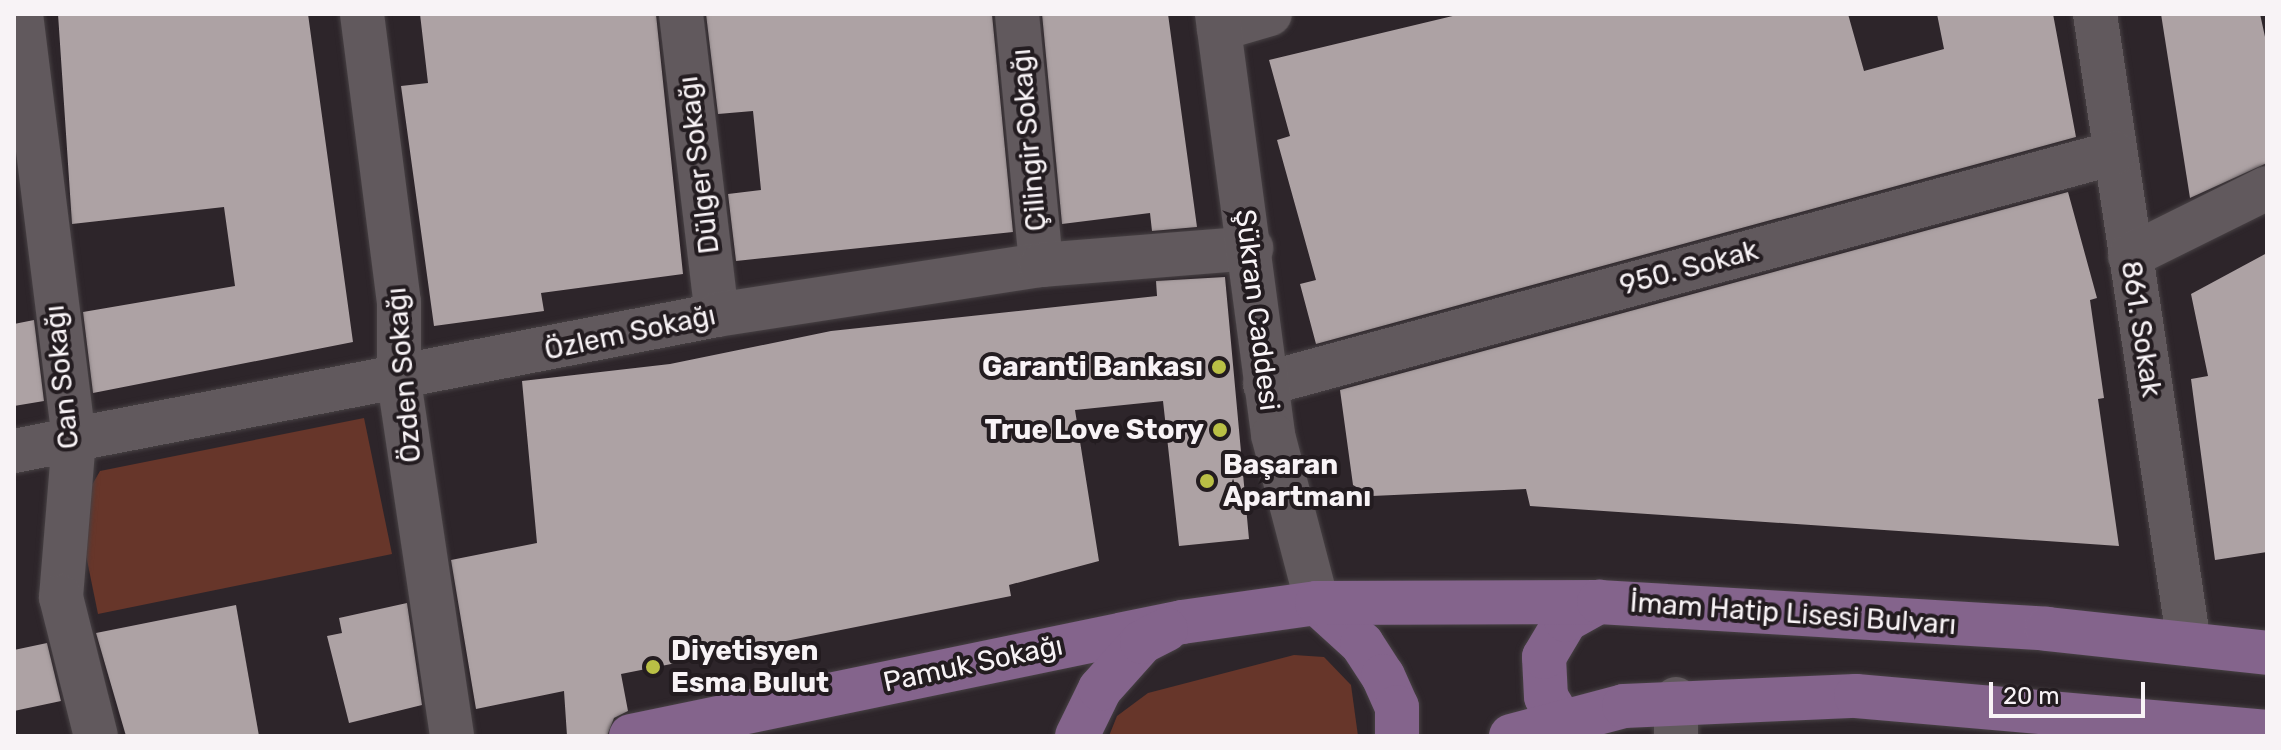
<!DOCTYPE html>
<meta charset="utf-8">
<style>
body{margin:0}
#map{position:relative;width:2281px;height:750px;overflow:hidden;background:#2d252a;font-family:Rubik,sans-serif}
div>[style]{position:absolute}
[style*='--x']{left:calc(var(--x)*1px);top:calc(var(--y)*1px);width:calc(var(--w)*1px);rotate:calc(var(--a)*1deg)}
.green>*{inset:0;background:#67362a}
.building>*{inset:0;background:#ada2a4}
.roads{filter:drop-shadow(0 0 2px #474144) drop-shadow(0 0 2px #474144)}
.minor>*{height:44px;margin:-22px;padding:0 22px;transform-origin:22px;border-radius:22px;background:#61595d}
.tertiary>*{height:44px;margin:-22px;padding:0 22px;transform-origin:22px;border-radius:22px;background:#61595d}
.primary>*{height:44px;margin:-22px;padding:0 22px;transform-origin:22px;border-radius:22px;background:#84648c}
.dots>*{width:22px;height:22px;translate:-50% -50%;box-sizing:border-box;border:4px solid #231c20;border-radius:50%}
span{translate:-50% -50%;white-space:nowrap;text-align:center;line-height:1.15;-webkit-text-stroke:8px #231c20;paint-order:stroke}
.street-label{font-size:28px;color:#f8f3f6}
.poi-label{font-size:28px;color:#f8f3f6;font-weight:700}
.right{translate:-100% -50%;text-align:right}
.left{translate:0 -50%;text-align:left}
.frame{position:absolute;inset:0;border:16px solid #f8f3f6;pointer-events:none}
.scale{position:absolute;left:1989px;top:682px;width:156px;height:36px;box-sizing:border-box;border:4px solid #f8f3f6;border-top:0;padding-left:10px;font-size:24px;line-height:28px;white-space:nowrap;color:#f8f3f6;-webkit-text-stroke:6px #231c20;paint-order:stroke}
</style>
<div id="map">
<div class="green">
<i style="clip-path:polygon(364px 418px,392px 554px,98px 614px,77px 511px,100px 471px)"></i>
<i style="clip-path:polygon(1294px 655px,1324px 657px,1351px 685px,1358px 736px,1109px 736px,1117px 716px,1148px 693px)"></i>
</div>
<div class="building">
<i style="clip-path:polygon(58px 14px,308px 14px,353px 342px,93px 393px,83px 312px,235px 286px,224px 207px,72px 224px)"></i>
<i style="clip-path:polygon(420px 14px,656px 14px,683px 274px,541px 293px,544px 311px,434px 326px,401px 86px,428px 83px)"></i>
<i style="clip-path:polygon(706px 14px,992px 14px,1013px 232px,736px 261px,728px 194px,761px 190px,753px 111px,718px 114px)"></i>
<i style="clip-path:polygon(1042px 14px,1168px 14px,1197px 227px,1152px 231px,1150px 213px,1062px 224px)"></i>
<i style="clip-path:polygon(1461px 14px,1848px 14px,1864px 71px,1944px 49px,1937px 14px,2053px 14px,2076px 137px,1316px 344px,1300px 284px,1316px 280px,1277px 140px,1290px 136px,1269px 60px)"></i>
<i style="clip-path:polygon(2161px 14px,2260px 14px,2267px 46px,2267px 163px,2190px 198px)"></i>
<i style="clip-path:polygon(2068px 192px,2097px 298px,2090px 300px,2104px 398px,2098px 399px,2119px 546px,1530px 506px,1526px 489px,1372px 496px,1353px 485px,1340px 390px)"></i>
<i style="clip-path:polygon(2267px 253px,2267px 552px,2215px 560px,2191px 379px,2208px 376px,2191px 294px)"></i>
<i style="clip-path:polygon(1225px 277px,1249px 539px,1179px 546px,1163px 401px,1075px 410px,1099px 561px,1009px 585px,1011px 596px,621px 674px,628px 711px,614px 718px,607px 736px,567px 736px,564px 691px,476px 709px,451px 560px,537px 543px,522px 381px,670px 364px,831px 331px,1157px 296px,1156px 281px)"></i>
<i style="clip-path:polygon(34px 320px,44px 401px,14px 406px,14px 324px)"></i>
<i style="clip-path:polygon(407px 603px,422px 705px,349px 723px,327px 636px,342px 633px,339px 618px)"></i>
<i style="clip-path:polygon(236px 605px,259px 736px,126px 736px,96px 633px)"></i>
<i style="clip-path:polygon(47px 643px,61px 701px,14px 711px,14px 650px)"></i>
</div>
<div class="roads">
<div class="minor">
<i style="--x:21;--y:14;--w:428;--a:82.9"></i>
<i style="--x:74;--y:439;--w:159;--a:94.7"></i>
<i style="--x:61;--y:597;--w:143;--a:75.9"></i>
<i style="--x:362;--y:14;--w:290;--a:82.7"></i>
<i style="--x:399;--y:302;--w:79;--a:90"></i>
<i style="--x:399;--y:381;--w:359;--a:81.5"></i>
<i style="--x:681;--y:14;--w:303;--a:83.2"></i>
<i style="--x:1017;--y:14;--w:252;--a:84.5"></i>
<i style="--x:2095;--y:14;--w:637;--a:81.51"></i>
<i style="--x:1219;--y:29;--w:53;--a:-16.4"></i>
<i style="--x:2130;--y:256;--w:153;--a:-26.4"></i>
<i style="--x:1265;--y:384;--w:880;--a:-15.22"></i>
<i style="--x:14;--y:451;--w:716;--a:-10.95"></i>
<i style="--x:717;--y:315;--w:328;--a:-8.8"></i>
<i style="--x:1041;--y:265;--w:211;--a:-4.6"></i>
<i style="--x:1676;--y:736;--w:37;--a:-90"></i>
</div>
<div class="tertiary">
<i style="--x:1217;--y:14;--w:425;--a:82.4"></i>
<i style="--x:1273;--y:435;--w:174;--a:75.3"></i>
</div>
<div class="primary">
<i style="--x:1317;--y:603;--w:61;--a:42.3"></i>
<i style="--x:1362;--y:644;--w:38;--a:57"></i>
<i style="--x:1383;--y:676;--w:34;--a:66"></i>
<i style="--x:1397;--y:707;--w:29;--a:90"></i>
<i style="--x:1560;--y:720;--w:27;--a:-121"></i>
<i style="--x:1546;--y:697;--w:40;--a:-92.9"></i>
<i style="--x:1544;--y:657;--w:43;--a:-59.3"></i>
<i style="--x:1566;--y:620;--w:38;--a:-29"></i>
<i style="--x:631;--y:736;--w:563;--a:-11.69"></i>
<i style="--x:1182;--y:622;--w:136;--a:-8"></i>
<i style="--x:1317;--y:603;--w:282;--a:-0.2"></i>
<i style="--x:1599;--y:602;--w:449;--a:3.4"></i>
<i style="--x:2047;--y:629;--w:221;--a:6.2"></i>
<i style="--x:1077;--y:736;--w:52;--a:-63.9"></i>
<i style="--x:1100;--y:689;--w:63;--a:-48.2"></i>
<i style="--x:1142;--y:642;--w:27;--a:-27"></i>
<i style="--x:1511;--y:736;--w:117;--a:-14.9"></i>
<i style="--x:1624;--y:706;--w:232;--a:-2.5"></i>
<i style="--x:1856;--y:696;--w:413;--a:5"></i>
</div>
</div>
<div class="dots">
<i style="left:1219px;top:367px;background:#bac045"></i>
<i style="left:1220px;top:430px;background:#bac045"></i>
<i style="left:1207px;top:481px;background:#bac045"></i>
<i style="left:653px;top:667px;background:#bac045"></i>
</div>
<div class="street-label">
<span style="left:1029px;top:140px;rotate:-95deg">Çilingir Sokağı</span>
<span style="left:699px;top:165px;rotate:-97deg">Dülger Sokağı</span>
<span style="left:1689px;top:268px;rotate:-15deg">950. Sokak</span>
<span style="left:1257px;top:310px;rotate:83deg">Şükran Caddesi</span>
<span style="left:2141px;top:329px;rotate:81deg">861. Sokak</span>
<span style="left:630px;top:333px;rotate:-12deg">Özlem Sokağı</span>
<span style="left:404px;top:375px;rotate:-95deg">Özden Sokağı</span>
<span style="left:62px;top:377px;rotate:-96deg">Can Sokağı</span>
<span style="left:1793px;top:614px;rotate:4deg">İmam Hatip Lisesi Bulvarı</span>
<span style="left:973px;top:664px;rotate:-12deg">Pamuk Sokağı</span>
</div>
<div class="poi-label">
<span class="right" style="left:1203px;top:367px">Garanti Bankası</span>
<span class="right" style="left:1204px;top:430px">True Love Story</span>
<span class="left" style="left:1223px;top:481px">Başaran<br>Apartmanı</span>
<span class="left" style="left:671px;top:667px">Diyetisyen<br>Esma Bulut</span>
</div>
<div class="frame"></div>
<div class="scale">20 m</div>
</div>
